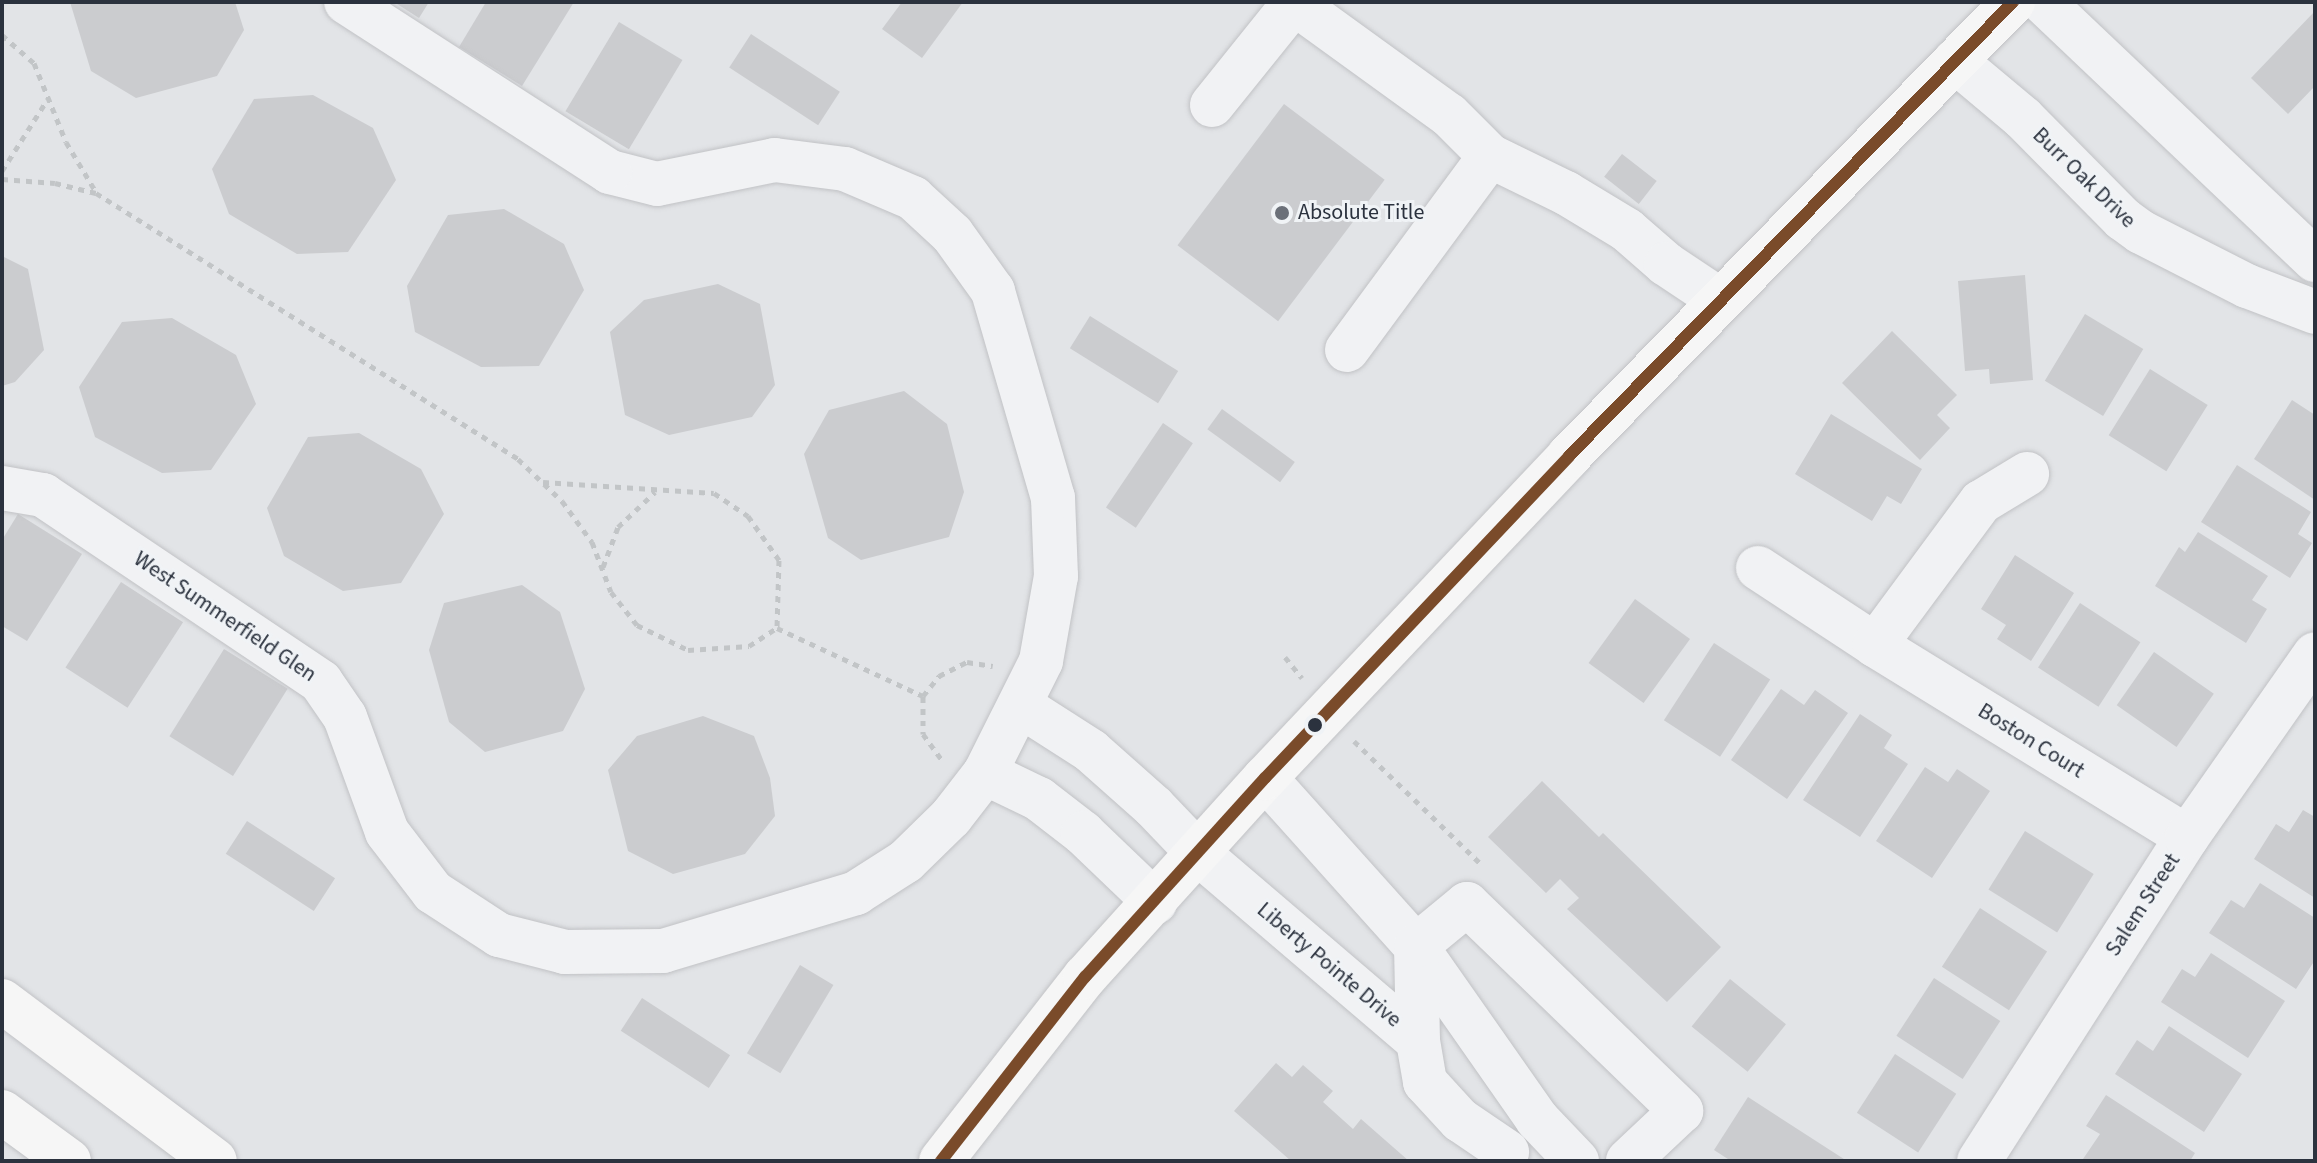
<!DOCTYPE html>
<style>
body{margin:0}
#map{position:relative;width:2317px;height:1163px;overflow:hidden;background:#e2e4e7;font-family:"Source Sans 3",sans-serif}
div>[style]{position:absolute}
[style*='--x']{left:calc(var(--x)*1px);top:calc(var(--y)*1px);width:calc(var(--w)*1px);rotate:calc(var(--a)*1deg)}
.building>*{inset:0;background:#cbcccf;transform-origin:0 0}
.path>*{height:5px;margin-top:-2.5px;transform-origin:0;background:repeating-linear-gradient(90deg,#c2c5c7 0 6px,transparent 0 12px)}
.roads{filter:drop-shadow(0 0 2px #c1c2c5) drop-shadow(0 0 2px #c1c2c5)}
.minor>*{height:44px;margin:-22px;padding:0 22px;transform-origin:22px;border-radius:22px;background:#f1f2f4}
.major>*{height:44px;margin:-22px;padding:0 22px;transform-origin:22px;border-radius:22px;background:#f6f6f6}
.highway>*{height:44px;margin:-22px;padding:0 22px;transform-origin:22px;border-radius:22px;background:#f6f6f6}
.bus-1>*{height:12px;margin:-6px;padding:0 6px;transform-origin:6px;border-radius:6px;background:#7a4b2a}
.dots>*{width:22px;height:22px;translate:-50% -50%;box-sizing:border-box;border:4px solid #f0f3f6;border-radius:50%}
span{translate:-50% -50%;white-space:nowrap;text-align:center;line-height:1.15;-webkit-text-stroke:6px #f0f3f6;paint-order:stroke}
.street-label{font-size:22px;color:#2b323e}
.poi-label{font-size:22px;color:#2b323e}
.left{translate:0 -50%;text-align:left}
.frame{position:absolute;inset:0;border:4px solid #2b323e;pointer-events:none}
</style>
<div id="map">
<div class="building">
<i style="clip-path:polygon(70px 2px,235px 2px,244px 30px,217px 76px,136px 98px,91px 71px)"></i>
<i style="clip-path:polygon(394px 2px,429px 2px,419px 18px)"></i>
<i style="clip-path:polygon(486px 2px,574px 2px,522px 86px,459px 47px)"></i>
<i style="clip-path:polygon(902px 2px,963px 2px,922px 58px,882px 29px)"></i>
<i style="clip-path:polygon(2315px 11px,2315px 86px,2288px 114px,2251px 78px)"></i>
<i style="left:619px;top:22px;width:74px;height:104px;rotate:31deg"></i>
<i style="left:751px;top:34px;width:106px;height:40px;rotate:33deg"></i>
<i style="clip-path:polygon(313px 95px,373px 128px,396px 180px,348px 252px,297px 254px,229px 214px,212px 169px,254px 99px)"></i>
<i style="left:1284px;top:104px;width:126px;height:177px;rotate:37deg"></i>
<i style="left:1622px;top:154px;width:44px;height:29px;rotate:38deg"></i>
<i style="clip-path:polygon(504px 209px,564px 244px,584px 290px,539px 366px,481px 367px,415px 332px,407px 286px,448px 215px)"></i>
<i style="clip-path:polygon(2px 256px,28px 269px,44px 350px,15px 382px,2px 386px)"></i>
<i style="clip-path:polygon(2025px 275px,2033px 380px,1990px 384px,1989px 369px,1965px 371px,1958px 281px)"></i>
<i style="clip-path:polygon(718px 284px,760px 304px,775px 385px,752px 417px,669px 435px,625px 415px,610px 332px,644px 300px)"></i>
<i style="left:2085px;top:314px;width:68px;height:78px;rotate:31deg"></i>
<i style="left:1090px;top:316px;width:104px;height:38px;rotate:32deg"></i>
<i style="clip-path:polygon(172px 318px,236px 355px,256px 404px,211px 470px,162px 473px,95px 437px,79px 387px,122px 322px)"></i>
<i style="clip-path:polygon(1892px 331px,1957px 395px,1937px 415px,1950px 428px,1920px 460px,1842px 383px)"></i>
<i style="left:2150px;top:369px;width:68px;height:78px;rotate:32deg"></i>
<i style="clip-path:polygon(904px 391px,947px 424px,964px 492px,949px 537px,861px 560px,828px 538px,804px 454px,829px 410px)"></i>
<i style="clip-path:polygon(2292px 400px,2315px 415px,2315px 500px,2254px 459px)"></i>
<i style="left:1222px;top:409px;width:90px;height:25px;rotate:36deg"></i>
<i style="clip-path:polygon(1831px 414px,1922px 469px,1901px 504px,1887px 496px,1872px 521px,1795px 474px)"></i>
<i style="left:1163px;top:423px;width:36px;height:102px;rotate:34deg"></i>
<i style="clip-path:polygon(359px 433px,421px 469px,444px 514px,401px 583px,343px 591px,284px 556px,267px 508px,308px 437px)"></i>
<i style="clip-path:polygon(2237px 465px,2311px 512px,2298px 534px,2312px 543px,2290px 578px,2201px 522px)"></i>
<i style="clip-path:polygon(18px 514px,82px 554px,27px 641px,2px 626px,2px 540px)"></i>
<i style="clip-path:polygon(2198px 532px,2268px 576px,2252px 600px,2267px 609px,2246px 643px,2155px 586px,2179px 547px,2185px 552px)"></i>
<i style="clip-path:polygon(2015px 555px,2074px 593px,2031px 661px,1997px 639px,2006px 625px,1981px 609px)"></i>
<i style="left:121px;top:582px;width:74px;height:102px;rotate:33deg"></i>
<i style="clip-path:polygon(522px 585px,560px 612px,585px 689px,563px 731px,485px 752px,449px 722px,429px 650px,444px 603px)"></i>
<i style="left:1635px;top:599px;width:68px;height:79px;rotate:36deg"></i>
<i style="left:2080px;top:603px;width:72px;height:77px;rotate:33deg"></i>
<i style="left:1714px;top:643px;width:67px;height:92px;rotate:33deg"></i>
<i style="left:224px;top:649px;width:75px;height:103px;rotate:32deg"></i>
<i style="left:2154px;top:652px;width:73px;height:65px;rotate:35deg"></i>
<i style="clip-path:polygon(1781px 689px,1804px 705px,1815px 690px,1848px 713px,1787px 799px,1731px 760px)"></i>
<i style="clip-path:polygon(1860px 714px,1892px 735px,1884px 748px,1908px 764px,1860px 837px,1803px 800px)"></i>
<i style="clip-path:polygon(703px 716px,754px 736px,770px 778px,775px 816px,745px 854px,673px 874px,628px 851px,608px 770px,637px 736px)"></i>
<i style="clip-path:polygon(1925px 767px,1948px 782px,1957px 769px,1990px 791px,1932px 878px,1876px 841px)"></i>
<i style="clip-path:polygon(1542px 781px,1599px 837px,1603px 833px,1721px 947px,1667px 1002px,1567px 909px,1579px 898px,1560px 879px,1546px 893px,1488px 837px)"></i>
<i style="clip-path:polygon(2303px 810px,2315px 817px,2315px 898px,2254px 859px,2276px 824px,2289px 832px)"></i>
<i style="left:247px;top:821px;width:105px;height:39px;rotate:33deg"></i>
<i style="left:2025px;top:831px;width:81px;height:69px;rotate:32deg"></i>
<i style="clip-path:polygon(2260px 883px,2315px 918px,2315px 960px,2296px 989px,2209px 933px,2231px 900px,2244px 908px)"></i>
<i style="left:1980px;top:908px;width:80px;height:70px;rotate:33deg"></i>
<i style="clip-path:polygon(2211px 953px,2285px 1001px,2248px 1058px,2161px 1002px,2182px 969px,2195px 977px)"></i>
<i style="left:800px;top:965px;width:39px;height:103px;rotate:31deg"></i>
<i style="left:1934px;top:978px;width:79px;height:69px;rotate:33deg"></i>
<i style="left:1730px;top:979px;width:72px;height:61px;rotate:39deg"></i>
<i style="left:642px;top:998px;width:105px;height:39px;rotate:33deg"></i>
<i style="clip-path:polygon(2169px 1026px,2242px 1074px,2204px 1132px,2115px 1074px,2137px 1040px,2153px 1051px)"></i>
<i style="left:1895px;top:1054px;width:73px;height:70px;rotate:33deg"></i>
<i style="clip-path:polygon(1276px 1063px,1292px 1077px,1303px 1065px,1333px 1091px,1323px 1102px,1353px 1129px,1361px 1119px,1409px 1161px,1291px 1161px,1234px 1111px)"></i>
<i style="clip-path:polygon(2106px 1095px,2195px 1153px,2190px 1161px,2083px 1159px,2100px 1134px,2086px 1126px)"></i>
<i style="clip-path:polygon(1748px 1097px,1847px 1161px,1731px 1161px,1714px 1150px)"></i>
</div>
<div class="path">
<i style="--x:2;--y:35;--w:43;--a:41.2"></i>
<i style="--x:34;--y:63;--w:85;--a:67.9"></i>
<i style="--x:66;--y:142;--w:58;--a:59"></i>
<i style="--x:2;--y:171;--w:84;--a:-57.6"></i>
<i style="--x:2;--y:179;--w:53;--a:4.3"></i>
<i style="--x:55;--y:183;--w:42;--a:13.7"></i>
<i style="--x:96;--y:193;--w:499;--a:32.2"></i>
<i style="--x:518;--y:459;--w:61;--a:43.7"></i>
<i style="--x:562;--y:501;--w:51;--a:53.8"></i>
<i style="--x:592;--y:542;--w:53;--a:69.2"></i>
<i style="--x:611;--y:592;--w:42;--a:51.8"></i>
<i style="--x:637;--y:625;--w:57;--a:26.1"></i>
<i style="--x:688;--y:650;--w:61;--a:-3.8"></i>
<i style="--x:749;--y:646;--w:33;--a:-33"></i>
<i style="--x:777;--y:628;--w:161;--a:25"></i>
<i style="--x:923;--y:696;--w:38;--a:90"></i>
<i style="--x:923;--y:734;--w:32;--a:54"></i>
<i style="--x:543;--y:482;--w:171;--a:3.7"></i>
<i style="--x:714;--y:493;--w:41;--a:34.1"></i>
<i style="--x:748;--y:516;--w:54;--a:54.8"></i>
<i style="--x:779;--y:560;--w:68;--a:91.7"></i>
<i style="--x:603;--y:567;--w:43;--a:-69.4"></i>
<i style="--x:618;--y:527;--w:51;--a:-43.4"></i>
<i style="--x:1285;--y:657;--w:27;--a:51"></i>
<i style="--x:923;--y:696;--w:26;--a:-51"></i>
<i style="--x:939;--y:676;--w:31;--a:-27"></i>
<i style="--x:967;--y:662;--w:26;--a:9"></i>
<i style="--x:1354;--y:741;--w:178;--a:44.1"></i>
</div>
<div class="roads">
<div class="minor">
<i style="--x:2043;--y:2;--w:375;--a:43.5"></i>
<i style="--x:1955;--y:61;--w:89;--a:40"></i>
<i style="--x:2023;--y:118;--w:142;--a:45.3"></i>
<i style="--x:2123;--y:219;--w:22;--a:36"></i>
<i style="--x:2141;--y:232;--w:119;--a:27"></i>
<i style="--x:2247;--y:286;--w:73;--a:20.9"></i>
<i style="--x:1212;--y:105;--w:131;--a:-51.2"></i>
<i style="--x:1294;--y:3;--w:191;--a:35.9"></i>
<i style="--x:1449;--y:115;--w:58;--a:45"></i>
<i style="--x:1490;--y:156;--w:85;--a:26"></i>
<i style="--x:1566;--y:193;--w:71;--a:31.2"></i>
<i style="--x:1627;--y:230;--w:52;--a:41.1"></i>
<i style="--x:1666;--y:264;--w:65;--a:33.7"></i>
<i style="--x:1347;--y:350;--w:241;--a:-53.6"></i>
<i style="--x:2;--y:488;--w:42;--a:9.7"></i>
<i style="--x:43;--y:495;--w:335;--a:33.9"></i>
<i style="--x:321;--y:682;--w:42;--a:55.6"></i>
<i style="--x:345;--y:717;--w:122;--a:69.9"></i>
<i style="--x:387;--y:832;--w:76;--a:52.5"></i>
<i style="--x:433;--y:892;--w:79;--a:33.1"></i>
<i style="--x:499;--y:935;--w:68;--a:14.4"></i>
<i style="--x:565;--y:952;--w:98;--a:-0.6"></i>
<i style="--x:663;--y:951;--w:202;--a:-16.7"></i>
<i style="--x:856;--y:893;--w:59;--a:-32.6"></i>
<i style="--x:906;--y:861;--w:63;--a:-44.4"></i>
<i style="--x:951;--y:817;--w:56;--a:-52.3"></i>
<i style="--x:985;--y:773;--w:125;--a:-63.4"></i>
<i style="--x:1041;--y:661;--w:86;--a:-80"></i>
<i style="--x:1056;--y:576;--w:78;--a:-92.2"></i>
<i style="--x:1053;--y:498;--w:216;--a:-106.2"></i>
<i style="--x:993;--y:291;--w:70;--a:-125.7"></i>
<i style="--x:952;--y:234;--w:53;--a:-137.3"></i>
<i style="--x:913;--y:198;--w:74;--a:-156.9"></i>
<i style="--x:845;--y:169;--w:71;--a:-172.7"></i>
<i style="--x:775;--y:160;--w:120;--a:168.5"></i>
<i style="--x:657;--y:184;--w:49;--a:-165.7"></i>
<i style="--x:610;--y:172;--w:314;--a:-147.2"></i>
<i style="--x:1758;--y:568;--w:140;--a:33.3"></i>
<i style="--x:1875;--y:645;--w:366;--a:31.6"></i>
<i style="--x:1875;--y:645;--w:178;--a:-53.5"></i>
<i style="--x:1981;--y:502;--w:54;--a:-31.3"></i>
<i style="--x:1021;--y:706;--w:83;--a:32.7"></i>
<i style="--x:1091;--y:751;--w:84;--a:41.6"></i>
<i style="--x:1154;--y:807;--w:64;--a:46.3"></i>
<i style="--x:1198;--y:853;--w:289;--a:40.5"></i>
<i style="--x:1418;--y:1041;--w:42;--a:80.3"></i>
<i style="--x:1425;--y:1082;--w:52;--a:47.4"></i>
<i style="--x:1460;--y:1120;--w:57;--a:34.2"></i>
<i style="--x:985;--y:773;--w:60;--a:25.7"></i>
<i style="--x:1039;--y:799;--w:56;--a:37.7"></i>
<i style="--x:1083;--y:833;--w:100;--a:43.8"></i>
<i style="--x:1265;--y:778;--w:226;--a:48.1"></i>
<i style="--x:1416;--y:946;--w:211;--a:55"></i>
<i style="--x:1537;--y:1119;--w:58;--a:46.4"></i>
<i style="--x:1418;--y:1041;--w:95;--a:-91.2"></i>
<i style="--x:1416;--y:946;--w:66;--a:-39.5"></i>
<i style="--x:1467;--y:904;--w:298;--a:44"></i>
<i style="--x:1681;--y:1111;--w:73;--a:136.7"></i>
<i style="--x:1979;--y:1161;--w:385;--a:-57.3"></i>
<i style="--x:2187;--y:837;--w:223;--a:-55"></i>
</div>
<div class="major">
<i style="--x:941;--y:1161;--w:234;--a:-52"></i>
<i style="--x:1085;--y:977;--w:268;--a:-47.9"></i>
<i style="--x:1265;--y:778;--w:443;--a:-46.6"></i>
<i style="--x:1569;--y:456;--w:635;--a:-45.64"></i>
</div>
<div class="highway">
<i style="--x:2;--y:1001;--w:266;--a:36.9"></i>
<i style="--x:2;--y:1112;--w:83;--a:36.2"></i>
</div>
</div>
<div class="bus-1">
<i style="--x:941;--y:1161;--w:234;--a:-52"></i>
<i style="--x:1085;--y:977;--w:268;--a:-47.9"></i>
<i style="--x:1265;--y:778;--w:443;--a:-46.6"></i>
<i style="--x:1569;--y:456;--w:635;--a:-45.64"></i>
</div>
<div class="dots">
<i style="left:1282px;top:213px;background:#6b7079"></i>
<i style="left:1315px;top:725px;background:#2b323e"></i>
</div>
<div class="street-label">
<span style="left:2084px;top:178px;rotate:44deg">Burr Oak Drive</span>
<span style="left:225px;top:617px;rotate:34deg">West Summerfield Glen</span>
<span style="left:2031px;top:741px;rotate:32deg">Boston Court</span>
<span style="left:2143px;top:905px;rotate:-57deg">Salem Street</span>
<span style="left:1329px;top:965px;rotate:40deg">Liberty Pointe Drive</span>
</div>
<div class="poi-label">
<span class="left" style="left:1298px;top:213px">Absolute Title</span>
</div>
<div class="frame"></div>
</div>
